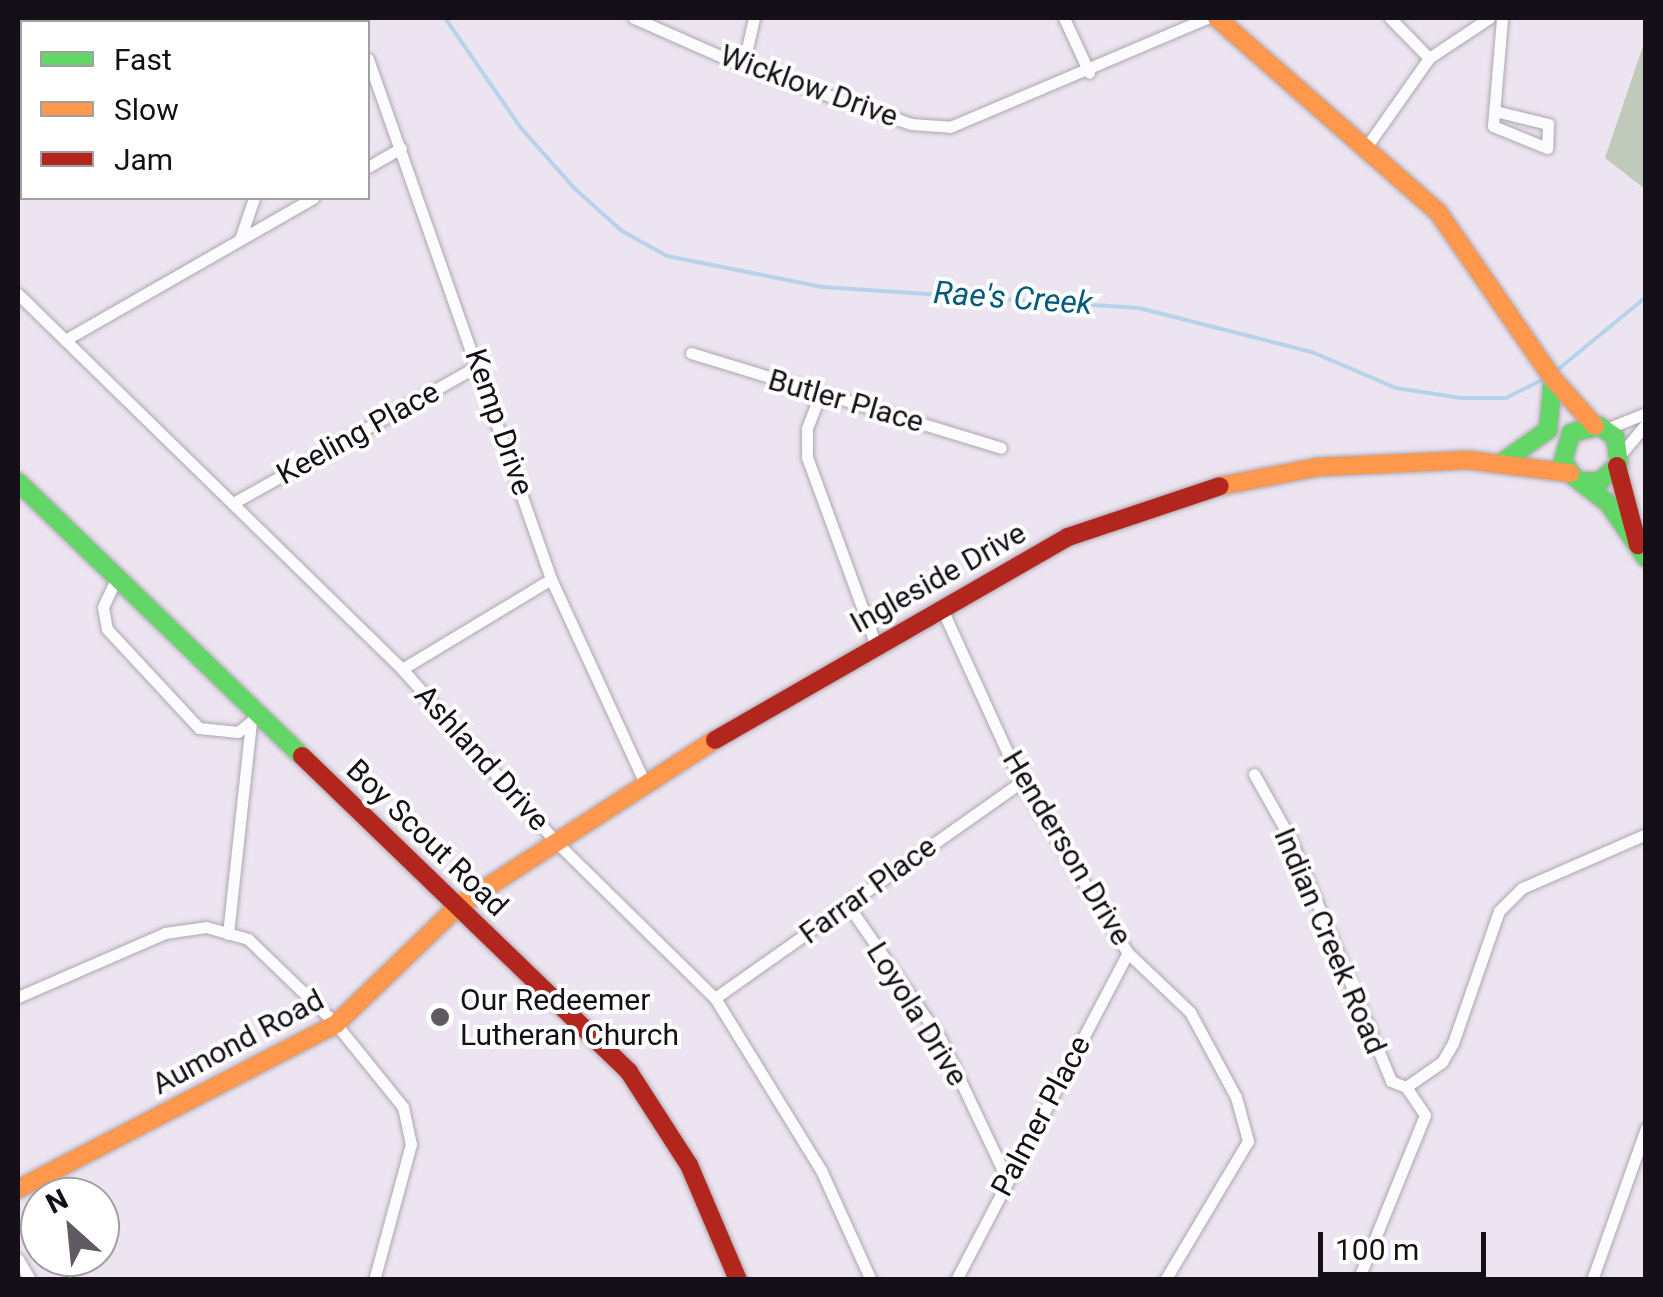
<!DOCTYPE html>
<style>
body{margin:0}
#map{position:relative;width:1663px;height:1297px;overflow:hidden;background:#ece4f0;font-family:Roboto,sans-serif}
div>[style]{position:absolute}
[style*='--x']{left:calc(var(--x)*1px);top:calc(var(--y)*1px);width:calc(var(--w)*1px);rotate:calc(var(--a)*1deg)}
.forest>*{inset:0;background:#c1caba}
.stream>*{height:4px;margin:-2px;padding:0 2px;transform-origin:2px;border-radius:2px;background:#b6d3e9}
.roads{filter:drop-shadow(0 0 2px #ada7af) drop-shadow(0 0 2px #ada7af)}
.street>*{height:11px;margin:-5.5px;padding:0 5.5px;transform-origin:5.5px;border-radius:5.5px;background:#fcfbfd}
.fast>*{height:18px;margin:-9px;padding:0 9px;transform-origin:9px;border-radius:9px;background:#63d668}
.slow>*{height:18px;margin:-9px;padding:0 9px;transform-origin:9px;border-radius:9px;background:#ff974d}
.jam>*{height:18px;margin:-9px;padding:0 9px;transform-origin:9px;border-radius:9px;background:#b3261e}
.dots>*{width:28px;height:28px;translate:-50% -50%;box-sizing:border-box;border:5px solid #fff;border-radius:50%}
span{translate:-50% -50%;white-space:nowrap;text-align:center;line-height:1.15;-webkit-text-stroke:8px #fff;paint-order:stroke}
.street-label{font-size:30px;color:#151017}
.poi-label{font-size:30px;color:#151017}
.left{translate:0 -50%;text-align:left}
.water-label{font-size:32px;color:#025a7c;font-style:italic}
.frame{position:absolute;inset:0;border:20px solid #151017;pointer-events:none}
.legend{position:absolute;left:20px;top:20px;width:350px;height:180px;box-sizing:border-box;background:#fff;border:2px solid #a19fa2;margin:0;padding:12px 18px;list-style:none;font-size:30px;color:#151017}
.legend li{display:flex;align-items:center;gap:20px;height:50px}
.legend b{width:50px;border:2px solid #a19fa2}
.north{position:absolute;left:20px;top:1177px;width:100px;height:100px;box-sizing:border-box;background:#fff;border:2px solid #a19fa2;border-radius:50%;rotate:333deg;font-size:28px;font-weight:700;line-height:40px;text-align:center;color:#151017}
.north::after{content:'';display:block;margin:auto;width:35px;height:45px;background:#605a63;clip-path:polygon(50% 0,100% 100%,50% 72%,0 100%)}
.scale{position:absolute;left:1318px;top:1232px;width:168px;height:45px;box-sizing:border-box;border:5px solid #151017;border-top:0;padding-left:12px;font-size:30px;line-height:35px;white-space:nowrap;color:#151017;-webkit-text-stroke:8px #fff;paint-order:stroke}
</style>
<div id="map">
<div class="forest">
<i style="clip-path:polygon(1645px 40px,1645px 189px,1605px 158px)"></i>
</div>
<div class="stream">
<i style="--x:445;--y:18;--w:134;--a:55.4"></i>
<i style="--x:521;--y:128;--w:80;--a:48.5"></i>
<i style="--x:574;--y:188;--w:64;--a:41.9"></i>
<i style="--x:622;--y:231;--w:51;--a:29.1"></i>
<i style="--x:667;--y:256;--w:158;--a:11.3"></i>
<i style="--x:822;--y:287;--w:318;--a:3.8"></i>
<i style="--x:1139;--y:308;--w:179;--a:14.3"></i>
<i style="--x:1312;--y:352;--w:91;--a:23.2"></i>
<i style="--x:1396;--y:388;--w:66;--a:8.7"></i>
<i style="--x:1461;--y:398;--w:45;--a:0"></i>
<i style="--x:1506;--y:398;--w:42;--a:-26.6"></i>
<i style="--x:1556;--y:371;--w:117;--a:-39.4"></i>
</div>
<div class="roads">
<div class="street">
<i style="--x:77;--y:18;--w:4;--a:90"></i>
<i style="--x:352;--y:18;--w:4;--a:63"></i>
<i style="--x:634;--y:18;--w:119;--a:23.8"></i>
<i style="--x:743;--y:66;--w:178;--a:19"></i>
<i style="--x:911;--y:124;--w:39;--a:4"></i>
<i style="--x:950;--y:127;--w:279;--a:-23"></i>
<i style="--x:1064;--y:18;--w:60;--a:65.2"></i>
<i style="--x:311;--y:22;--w:4;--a:-63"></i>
<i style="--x:1429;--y:58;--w:72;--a:-33.7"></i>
<i style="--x:368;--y:59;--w:551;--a:70.61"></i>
<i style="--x:551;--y:579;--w:222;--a:65.3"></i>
<i style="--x:743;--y:66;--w:49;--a:-77.1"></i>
<i style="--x:1495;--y:111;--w:55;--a:13.8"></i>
<i style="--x:1548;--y:124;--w:24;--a:92"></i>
<i style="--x:1547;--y:148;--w:58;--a:-157.8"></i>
<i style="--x:1493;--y:126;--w:108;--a:-85.2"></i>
<i style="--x:1367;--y:146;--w:108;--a:-54.8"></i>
<i style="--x:1429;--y:58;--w:56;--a:-134.3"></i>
<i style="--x:368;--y:167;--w:38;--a:-30"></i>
<i style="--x:240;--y:239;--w:43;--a:-71.1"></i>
<i style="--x:18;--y:294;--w:537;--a:44.32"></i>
<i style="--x:402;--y:669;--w:230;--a:48.3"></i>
<i style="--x:555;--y:841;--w:224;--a:44.5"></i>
<i style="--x:715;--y:998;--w:202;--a:58.4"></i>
<i style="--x:821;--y:1170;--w:121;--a:65.6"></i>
<i style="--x:65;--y:340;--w:286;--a:-29.8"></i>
<i style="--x:691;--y:353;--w:324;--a:17"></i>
<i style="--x:819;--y:397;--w:34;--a:111"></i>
<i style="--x:807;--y:429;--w:28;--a:90"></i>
<i style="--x:807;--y:457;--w:198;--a:69.9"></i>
<i style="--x:1606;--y:429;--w:43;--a:-21.8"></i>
<i style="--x:1620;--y:455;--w:40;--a:-50"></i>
<i style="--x:235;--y:502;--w:282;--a:-29.3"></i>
<i style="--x:117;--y:577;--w:33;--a:115"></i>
<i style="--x:103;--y:607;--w:22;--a:80"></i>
<i style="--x:107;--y:629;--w:135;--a:47.1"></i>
<i style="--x:199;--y:728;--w:39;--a:6"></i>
<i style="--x:238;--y:732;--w:27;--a:-39"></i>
<i style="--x:942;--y:609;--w:190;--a:65.5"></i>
<i style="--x:1021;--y:782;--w:202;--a:58"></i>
<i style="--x:1128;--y:953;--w:86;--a:43.6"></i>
<i style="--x:1190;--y:1012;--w:97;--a:61.6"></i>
<i style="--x:1236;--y:1097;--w:46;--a:74.7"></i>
<i style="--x:1248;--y:1141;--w:162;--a:120.8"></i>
<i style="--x:402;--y:669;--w:174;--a:-31.1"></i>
<i style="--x:1254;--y:774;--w:73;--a:60.6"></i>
<i style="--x:1290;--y:838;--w:263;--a:67.4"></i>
<i style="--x:1391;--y:1081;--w:16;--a:22"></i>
<i style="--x:1406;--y:1087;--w:44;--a:-34.8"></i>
<i style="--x:1442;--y:1062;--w:22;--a:-60"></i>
<i style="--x:1453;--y:1043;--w:140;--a:-70.8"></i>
<i style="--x:1499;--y:911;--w:33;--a:-45"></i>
<i style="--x:1522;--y:888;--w:135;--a:-23.5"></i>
<i style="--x:848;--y:905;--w:164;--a:55.4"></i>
<i style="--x:941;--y:1040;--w:154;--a:64.6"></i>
<i style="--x:228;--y:934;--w:213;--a:-83.8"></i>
<i style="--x:18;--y:997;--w:160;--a:-23.5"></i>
<i style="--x:165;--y:933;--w:41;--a:-8.3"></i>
<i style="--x:206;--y:927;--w:44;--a:15.9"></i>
<i style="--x:248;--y:939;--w:122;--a:44"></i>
<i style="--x:336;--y:1024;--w:107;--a:51.1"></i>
<i style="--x:403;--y:1107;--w:38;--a:78"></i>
<i style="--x:411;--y:1144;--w:141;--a:105.2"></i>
<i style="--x:715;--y:998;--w:375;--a:-35.2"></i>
<i style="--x:18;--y:1259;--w:24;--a:60"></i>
<i style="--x:956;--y:1280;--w:369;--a:-62.3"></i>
<i style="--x:1358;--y:1280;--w:178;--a:-67.9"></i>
<i style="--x:1425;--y:1115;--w:34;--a:-124"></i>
<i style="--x:1592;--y:1280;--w:161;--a:-70.4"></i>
</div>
<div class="fast">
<i style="--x:1504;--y:461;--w:54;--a:-35.2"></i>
<i style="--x:1548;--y:430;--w:51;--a:-84.4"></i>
<i style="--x:1581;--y:481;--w:18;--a:3"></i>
<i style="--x:1599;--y:482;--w:27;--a:-42"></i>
<i style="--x:1619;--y:464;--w:27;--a:-98"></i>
<i style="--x:1615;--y:437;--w:19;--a:-145"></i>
<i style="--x:1599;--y:426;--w:29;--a:166"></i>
<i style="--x:1571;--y:433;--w:29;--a:106"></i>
<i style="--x:1563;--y:461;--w:18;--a:56"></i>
<i style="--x:1573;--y:476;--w:46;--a:37.9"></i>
<i style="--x:1609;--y:504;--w:65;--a:55.6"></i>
<i style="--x:18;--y:482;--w:395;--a:44"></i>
</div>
<div class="slow">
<i style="--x:1217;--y:18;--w:294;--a:41.3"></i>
<i style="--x:1438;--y:212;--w:203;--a:55.4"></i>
<i style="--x:1553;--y:379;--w:63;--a:48.2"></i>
<i style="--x:1220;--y:486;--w:101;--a:-10.9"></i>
<i style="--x:1319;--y:467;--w:149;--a:-2.7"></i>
<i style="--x:1468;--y:460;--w:103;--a:7.3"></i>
<i style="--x:18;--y:1189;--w:358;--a:-27.4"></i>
<i style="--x:336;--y:1024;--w:170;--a:-44"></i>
<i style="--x:458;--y:906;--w:306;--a:-32.9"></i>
</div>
<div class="jam">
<i style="--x:1617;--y:466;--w:82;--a:75.1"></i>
<i style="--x:715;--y:740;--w:407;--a:-29.9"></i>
<i style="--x:1068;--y:537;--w:160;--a:-18.5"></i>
<i style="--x:302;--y:756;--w:455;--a:44"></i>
<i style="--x:629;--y:1072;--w:111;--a:57.2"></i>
<i style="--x:689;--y:1165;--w:125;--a:66.9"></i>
</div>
</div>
<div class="dots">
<i style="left:440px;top:1017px;background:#605a63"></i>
</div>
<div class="street-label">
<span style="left:809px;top:86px;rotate:20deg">Wicklow Drive</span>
<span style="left:846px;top:401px;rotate:16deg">Butler Place</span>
<span style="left:499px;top:422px;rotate:71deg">Kemp Drive</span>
<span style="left:358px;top:433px;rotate:-29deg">Keeling Place</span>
<span style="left:938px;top:578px;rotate:-29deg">Ingleside Drive</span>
<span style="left:482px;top:758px;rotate:48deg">Ashland Drive</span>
<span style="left:427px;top:838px;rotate:44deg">Boy Scout Road</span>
<span style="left:1067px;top:848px;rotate:59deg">Henderson Drive</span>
<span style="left:868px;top:890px;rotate:-36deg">Farrar Place</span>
<span style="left:1330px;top:941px;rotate:67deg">Indian Creek Road</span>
<span style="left:917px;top:1014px;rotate:58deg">Loyola Drive</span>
<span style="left:238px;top:1042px;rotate:-28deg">Aumond Road</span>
<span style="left:1041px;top:1116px;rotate:-62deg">Palmer Place</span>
</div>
<div class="poi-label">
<span class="left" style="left:460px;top:1017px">Our Redeemer<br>Lutheran Church</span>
</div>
<div class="water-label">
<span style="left:1013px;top:298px;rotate:4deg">Rae's Creek</span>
</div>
<div class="frame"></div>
<ul class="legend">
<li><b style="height:12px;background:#63d668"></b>Fast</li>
<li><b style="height:12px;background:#ff974d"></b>Slow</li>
<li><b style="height:12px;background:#b3261e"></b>Jam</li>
</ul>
<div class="north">N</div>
<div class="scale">100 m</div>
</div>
